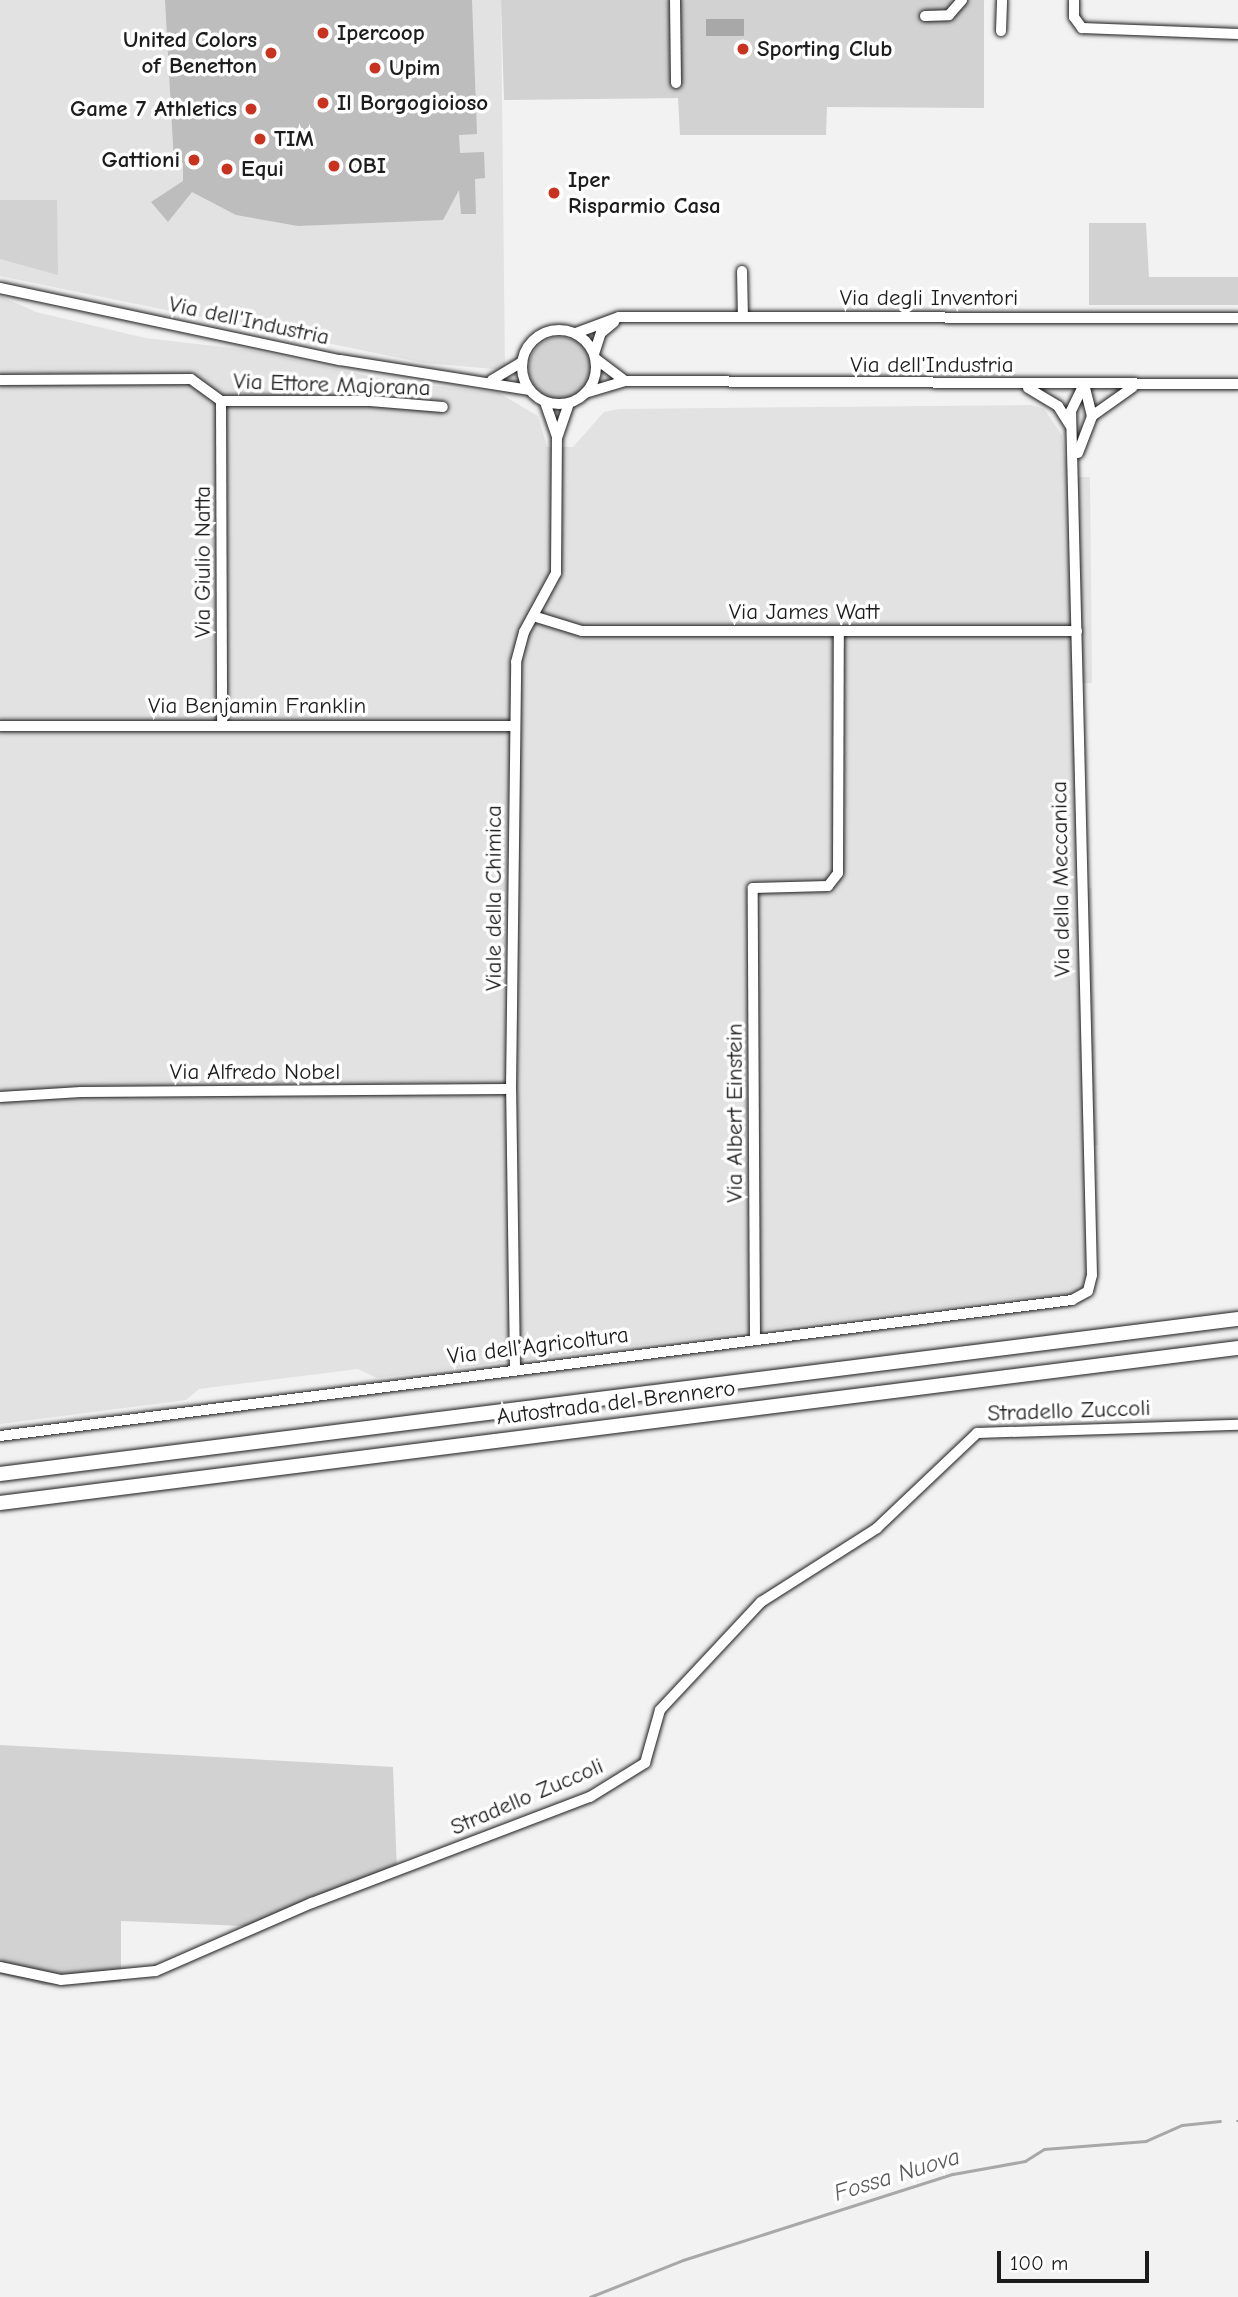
<!DOCTYPE html>
<style>
body{margin:0}
#map{position:relative;width:1238px;height:2297px;overflow:hidden;background:#f2f2f2;font-family:"Comic Neue",sans-serif}
div>[style]{position:absolute}
[style*='--x']{left:calc(var(--x)*1px);top:calc(var(--y)*1px);width:calc(var(--w)*1px);rotate:calc(var(--a)*1deg)}
.built>*{inset:0;background:#e2e2e2}
.green>*{inset:0;background:#d2d2d2}
.round{border-radius:50%}
.water>*{inset:0;background:#a8a8a8;transform-origin:0 0}
.stream>*{height:2.5px;margin:-1.25px;padding:0 1.25px;transform-origin:1.25px;border-radius:1.25px;background:#a8a8a8}
.building>*{inset:0;background:#bdbdbd}
.roads{filter:drop-shadow(0 0 2px #1c1c1c) drop-shadow(0 0 2px #1c1c1c)}
.minor>*{height:10px;margin:-5px;padding:0 5px;transform-origin:5px;border-radius:5px;background:#fff}
.minor>.ring{margin:-5px;padding:0;box-sizing:content-box;background:none;border:10px solid #fff;border-radius:50%}
.highway>*{height:14px;margin:-7px;padding:0 7px;transform-origin:7px;border-radius:7px;background:#fff}
.dots>*{width:19px;height:19px;translate:-50% -50%;box-sizing:border-box;border:4px solid #fff;border-radius:50%}
span{translate:-50% -50%;white-space:nowrap;text-align:center;line-height:1.15;-webkit-text-stroke:7px #fff;paint-order:stroke}
.poi-label{font-size:23px;color:#1c1c1c;font-weight:700}
.left{translate:0 -50%;text-align:left}
.right{translate:-100% -50%;text-align:right}
.street-label{font-size:23px;color:#1c1c1c}
.water-label{font-size:24px;color:#5b5b5b;font-style:italic}
.scale{position:absolute;left:997px;top:2251px;width:152px;height:32px;box-sizing:border-box;border:4px solid #1c1c1c;border-top:0;padding-left:9px;font-size:21px;line-height:24px;white-space:nowrap;color:#1c1c1c;-webkit-text-stroke:5px #fff;paint-order:stroke}
</style>
<div id="map">
<div class="built">
<i style="clip-path:polygon(0 0,501px 0,505px 370px,424px 363px,0 276px)"></i>
<i style="clip-path:polygon(0 296px,36px 312px,145px 338px,249px 350px,391px 381px,499px 393px,538px 416px,547px 447px,573px 447px,604px 412px,619px 409px,1031px 405px,1044px 409px,1062px 435px,1068px 477px,1090px 477px,1092px 683px,1081px 683px,1079px 888px,1092px 888px,1098px 1145px,1088px 1146px,1091px 1294px,1018px 1298px,377px 1378px,358px 1369px,199px 1389px,186px 1400px,0 1424px)"></i>
</div>
<div class="green">
<i style="clip-path:polygon(501px 0,984px 0,984px 108px,827px 107px,826px 135px,680px 135px,678px 98px,504px 100px)"></i>
<i style="clip-path:polygon(0 200px,57px 200px,58px 275px,0 259px)"></i>
<i style="clip-path:polygon(1089px 223px,1146px 223px,1149px 277px,1238px 277px,1238px 305px,1089px 305px)"></i>
<i class="round" style="left:529px;top:337px;width:62px;height:62px"></i>
<i style="clip-path:polygon(0 1745px,393px 1767px,397px 1872px,269px 1927px,121px 1921px,121px 1982px,44px 1985px,0 1974px)"></i>
</div>
<div class="water">
<i style="left:706px;top:19px;width:38px;height:17px"></i>
</div>
<div class="stream">
<i style="--x:1237;--y:2121;--w:1;--a:0"></i>
<i style="--x:590;--y:2297;--w:100;--a:-21.7"></i>
<i style="--x:683;--y:2260;--w:283;--a:-17.7"></i>
<i style="--x:953;--y:2174;--w:73;--a:-10.2"></i>
<i style="--x:1025;--y:2161;--w:22;--a:-32"></i>
<i style="--x:1044;--y:2149;--w:102;--a:-4.5"></i>
<i style="--x:1146;--y:2141;--w:39;--a:-24"></i>
<i style="--x:1182;--y:2125;--w:38;--a:-6"></i>
</div>
<div class="building">
<i style="clip-path:polygon(165px 0,472px 0,477px 134px,459px 135px,460px 153px,484px 152px,485px 178px,475px 179px,476px 214px,461px 214px,459px 190px,443px 220px,298px 226px,236px 215px,192px 192px,168px 222px,151px 202px,183px 181px,183px 163px,174px 163px)"></i>
</div>
<div class="roads">
<div class="minor">
<i style="--x:675;--y:0;--w:83;--a:89.3"></i>
<i style="--x:1074;--y:0;--w:17;--a:90"></i>
<i style="--x:1074;--y:17;--w:14;--a:54"></i>
<i style="--x:1082;--y:28;--w:156;--a:2.2"></i>
<i style="--x:925;--y:16;--w:24;--a:-2"></i>
<i style="--x:949;--y:15;--w:20;--a:-49"></i>
<i style="--x:1001;--y:31;--w:31;--a:-88"></i>
<i style="--x:742;--y:271;--w:46;--a:88.8"></i>
<i style="--x:0;--y:288;--w:348;--a:12"></i>
<i style="--x:340;--y:360;--w:192;--a:9"></i>
<i class="ring" style="left:522px;top:330px;width:64px;height:64px"></i>
<i style="--x:576;--y:333;--w:46;--a:-20.4"></i>
<i style="--x:619;--y:317;--w:619;--a:0.09"></i>
<i style="--x:594;--y:354;--w:22;--a:-72"></i>
<i style="--x:601;--y:333;--w:17;--a:-40"></i>
<i style="--x:596;--y:359;--w:36;--a:37"></i>
<i style="--x:0;--y:380;--w:191;--a:-0.3"></i>
<i style="--x:191;--y:379;--w:37;--a:36"></i>
<i style="--x:492;--y:380;--w:35;--a:-31"></i>
<i style="--x:1028;--y:388;--w:35;--a:31"></i>
<i style="--x:1058;--y:406;--w:22;--a:58"></i>
<i style="--x:585;--y:393;--w:42;--a:-16.7"></i>
<i style="--x:625;--y:381;--w:613;--a:0.28"></i>
<i style="--x:221;--y:401;--w:323;--a:89.8"></i>
<i style="--x:221;--y:401;--w:149;--a:0"></i>
<i style="--x:370;--y:401;--w:73;--a:4.7"></i>
<i style="--x:545;--y:402;--w:37;--a:71"></i>
<i style="--x:1078;--y:453;--w:40;--a:-69"></i>
<i style="--x:1092;--y:416;--w:50;--a:-35.3"></i>
<i style="--x:533;--y:616;--w:51;--a:17"></i>
<i style="--x:582;--y:631;--w:495;--a:0"></i>
<i style="--x:0;--y:726;--w:513;--a:0"></i>
<i style="--x:0;--y:1097;--w:81;--a:-3.5"></i>
<i style="--x:81;--y:1092;--w:430;--a:-0.4"></i>
<i style="--x:755;--y:1339;--w:451;--a:-90.3"></i>
<i style="--x:753;--y:888;--w:75;--a:-1.5"></i>
<i style="--x:828;--y:886;--w:16;--a:-52"></i>
<i style="--x:838;--y:873;--w:242;--a:-89.8"></i>
<i style="--x:515;--y:1368;--w:279;--a:-90.8"></i>
<i style="--x:511;--y:1089;--w:427;--a:-89.3"></i>
<i style="--x:516;--y:662;--w:31;--a:-75"></i>
<i style="--x:524;--y:632;--w:67;--a:-61.5"></i>
<i style="--x:556;--y:573;--w:135;--a:-89.6"></i>
<i style="--x:557;--y:438;--w:37;--a:-71"></i>
<i style="--x:0;--y:1436;--w:1081;--a:-7.23"></i>
<i style="--x:1072;--y:1300;--w:18;--a:-29"></i>
<i style="--x:1088;--y:1291;--w:16;--a:-76"></i>
<i style="--x:1092;--y:1275;--w:864;--a:-91.39"></i>
<i style="--x:1071;--y:411;--w:30;--a:-64"></i>
<i style="--x:1084;--y:384;--w:33;--a:76"></i>
<i style="--x:0;--y:1967;--w:62;--a:12"></i>
<i style="--x:61;--y:1980;--w:95;--a:-5.4"></i>
<i style="--x:156;--y:1971;--w:170;--a:-23.6"></i>
<i style="--x:312;--y:1903;--w:298;--a:-20.9"></i>
<i style="--x:590;--y:1797;--w:65;--a:-31.7"></i>
<i style="--x:645;--y:1763;--w:55;--a:-74.2"></i>
<i style="--x:660;--y:1710;--w:148;--a:-46.9"></i>
<i style="--x:761;--y:1602;--w:138;--a:-32.5"></i>
<i style="--x:877;--y:1528;--w:138;--a:-43.5"></i>
<i style="--x:977;--y:1433;--w:261;--a:-1.8"></i>
</div>
<div class="highway">
<i style="--x:0;--y:1474;--w:1248;--a:-7.14"></i>
<i style="--x:0;--y:1503;--w:1248;--a:-7.14"></i>
</div>
</div>
<div class="dots">
<i style="left:323px;top:33px;background:#c8321e"></i>
<i style="left:743px;top:49px;background:#c8321e"></i>
<i style="left:271px;top:53px;background:#c8321e"></i>
<i style="left:375px;top:68px;background:#c8321e"></i>
<i style="left:323px;top:103px;background:#c8321e"></i>
<i style="left:251px;top:109px;background:#c8321e"></i>
<i style="left:260px;top:139px;background:#c8321e"></i>
<i style="left:194px;top:160px;background:#c8321e"></i>
<i style="left:334px;top:166px;background:#c8321e"></i>
<i style="left:227px;top:169px;background:#c8321e"></i>
<i style="left:554px;top:193px;background:#c8321e"></i>
</div>
<div class="poi-label">
<span class="left" style="left:337px;top:33px">Ipercoop</span>
<span class="right" style="left:257px;top:53px">United Colors<br>of Benetton</span>
<span class="left" style="left:757px;top:49px">Sporting Club</span>
<span class="left" style="left:389px;top:68px">Upim</span>
<span class="left" style="left:337px;top:103px">Il Borgogioioso</span>
<span class="right" style="left:237px;top:109px">Game 7 Athletics</span>
<span class="left" style="left:274px;top:139px">TIM</span>
<span class="right" style="left:180px;top:160px">Gattioni</span>
<span class="left" style="left:348px;top:166px">OBI</span>
<span class="left" style="left:241px;top:169px">Equi</span>
<span class="left" style="left:568px;top:193px">Iper<br>Risparmio Casa</span>
</div>
<div class="street-label">
<span style="left:929px;top:298px">Via degli Inventori</span>
<span style="left:249px;top:321px;rotate:12deg">Via dell'Industria</span>
<span style="left:932px;top:365px">Via dell'Industria</span>
<span style="left:332px;top:385px;rotate:2deg">Via Ettore Majorana</span>
<span style="left:203px;top:562px;rotate:-90deg">Via Giulio Natta</span>
<span style="left:804px;top:612px">Via James Watt</span>
<span style="left:257px;top:706px">Via Benjamin Franklin</span>
<span style="left:1061px;top:879px;rotate:-91deg">Via della Meccanica</span>
<span style="left:494px;top:898px;rotate:-90deg">Viale della Chimica</span>
<span style="left:255px;top:1072px">Via Alfredo Nobel</span>
<span style="left:735px;top:1113px;rotate:-90deg">Via Albert Einstein</span>
<span style="left:538px;top:1346px;rotate:-7deg">Via dell'Agricoltura</span>
<span style="left:616px;top:1403px;rotate:-7deg">Autostrada del Brennero</span>
<span style="left:1069px;top:1411px;rotate:-2deg">Stradello Zuccoli</span>
<span style="left:527px;top:1797px;rotate:-23deg">Stradello Zuccoli</span>
</div>
<div class="water-label">
<span style="left:897px;top:2175px;rotate:-17deg">Fossa Nuova</span>
</div>
<div class="scale">100 m</div>
</div>
